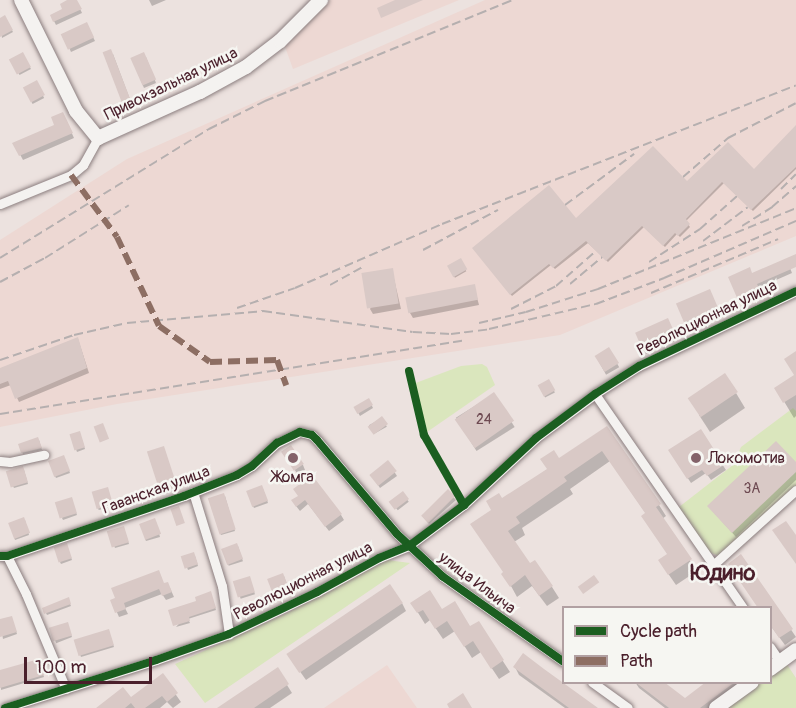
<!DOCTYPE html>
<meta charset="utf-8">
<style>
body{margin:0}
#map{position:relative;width:796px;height:708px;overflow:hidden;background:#ece2df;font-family:Pangolin,sans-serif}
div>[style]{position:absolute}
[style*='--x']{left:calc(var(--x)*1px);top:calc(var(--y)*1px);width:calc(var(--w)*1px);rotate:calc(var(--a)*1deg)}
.built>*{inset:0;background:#edd8d3}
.green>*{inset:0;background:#dae6bd}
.shadow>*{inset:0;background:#0003;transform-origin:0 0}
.building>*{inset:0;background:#d9c9c6;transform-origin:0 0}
.roads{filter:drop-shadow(0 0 2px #8b7e7f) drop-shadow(0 0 2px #8b7e7f)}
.minor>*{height:9px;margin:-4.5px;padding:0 4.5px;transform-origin:4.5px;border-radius:4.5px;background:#f4f2f0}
.secondary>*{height:14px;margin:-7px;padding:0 7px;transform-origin:7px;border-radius:7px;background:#f4f2f0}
.rail>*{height:2px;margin-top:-1px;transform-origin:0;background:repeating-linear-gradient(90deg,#b5afaf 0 9px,transparent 0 13.5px)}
.quiet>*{height:6px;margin-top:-3px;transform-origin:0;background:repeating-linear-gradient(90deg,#8d6e63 0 12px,transparent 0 18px)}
.cycleway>*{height:8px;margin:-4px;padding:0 4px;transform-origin:4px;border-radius:4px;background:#1b5e20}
.dots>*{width:16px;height:16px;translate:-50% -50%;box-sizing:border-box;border:3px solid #f6f6f2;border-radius:50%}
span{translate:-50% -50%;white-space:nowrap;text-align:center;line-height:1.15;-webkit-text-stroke:5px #f6f6f2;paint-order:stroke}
.number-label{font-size:14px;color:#6e4a52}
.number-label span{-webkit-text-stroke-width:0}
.street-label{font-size:16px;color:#4a1f2b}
.poi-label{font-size:16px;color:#4a1f2b}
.left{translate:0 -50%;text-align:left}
.district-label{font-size:22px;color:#4a1f2b;font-weight:700}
.legend{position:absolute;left:562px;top:606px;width:210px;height:78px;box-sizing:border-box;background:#f6f6f2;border:2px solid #b1a0a2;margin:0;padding:8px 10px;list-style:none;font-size:18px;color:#4a1f2b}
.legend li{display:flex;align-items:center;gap:12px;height:30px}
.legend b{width:30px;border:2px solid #b1a0a2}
.scale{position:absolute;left:24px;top:657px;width:128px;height:27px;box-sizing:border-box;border:3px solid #4a1f2b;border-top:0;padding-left:8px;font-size:18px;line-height:21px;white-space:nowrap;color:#4a1f2b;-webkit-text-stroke:4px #f6f6f2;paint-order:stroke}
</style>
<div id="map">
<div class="built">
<i style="clip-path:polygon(330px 0,459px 0,293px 69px,284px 44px)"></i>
<i style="clip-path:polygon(485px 0,796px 0,796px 236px,560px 335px,117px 404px,0 427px,0 240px,127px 159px)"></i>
<i style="clip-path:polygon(387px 665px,417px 708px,324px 708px)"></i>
</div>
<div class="green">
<i style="clip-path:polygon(482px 364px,487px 367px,495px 385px,427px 432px,413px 384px,461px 366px)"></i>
<i style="clip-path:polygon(793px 408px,796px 411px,796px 490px,721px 557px,709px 552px,679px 507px,733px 465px,741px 447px)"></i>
<i style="clip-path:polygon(387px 560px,410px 563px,205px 703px,175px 664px,285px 614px)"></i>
<i style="clip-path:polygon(786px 663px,796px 678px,796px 708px,723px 708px,758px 683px,770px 682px,771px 674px)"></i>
</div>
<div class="shadow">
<i style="clip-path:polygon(71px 0,76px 0,82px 13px,56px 25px,54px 21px)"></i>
<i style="clip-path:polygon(149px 0,166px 0,152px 6px)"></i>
<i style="clip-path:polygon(5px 17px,13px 32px,2px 38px,0 19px)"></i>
<i style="clip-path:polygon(88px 27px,95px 41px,71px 52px,63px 34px)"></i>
<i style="clip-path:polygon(104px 53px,113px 54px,131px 102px,124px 105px,123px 102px)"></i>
<i style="left:23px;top:54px;width:17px;height:13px;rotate:62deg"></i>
<i style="clip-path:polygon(146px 57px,156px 83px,144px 88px,132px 59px)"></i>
<i style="left:36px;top:82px;width:18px;height:13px;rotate:63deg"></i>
<i style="clip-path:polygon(65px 118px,74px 138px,23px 160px,14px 143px,56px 126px)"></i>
<i style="clip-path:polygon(796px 127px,796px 169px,753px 211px,724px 183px,686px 221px,690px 227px,680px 237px,677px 234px,665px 247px,644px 227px,608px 262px,588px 243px,555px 269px,551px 265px,512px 296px,475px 250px,576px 220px,687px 183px,755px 171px)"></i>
<i style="left:460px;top:260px;width:13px;height:13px;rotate:61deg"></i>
<i style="clip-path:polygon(788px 263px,792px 273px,758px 288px,761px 294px,742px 302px,740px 299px,754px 280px)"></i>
<i style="clip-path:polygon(392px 270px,401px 309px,373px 314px,370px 309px)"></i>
<i style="clip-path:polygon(474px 286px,479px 305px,413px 318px,410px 313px,407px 299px)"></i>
<i style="clip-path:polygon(711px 294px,719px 311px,688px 325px,678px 305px)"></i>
<i style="clip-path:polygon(669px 323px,677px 340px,646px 354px,644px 350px)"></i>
<i style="clip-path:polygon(78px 339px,89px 373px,19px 402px,11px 385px,0 389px,0 369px)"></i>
<i style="left:609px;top:349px;width:21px;height:15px;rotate:61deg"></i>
<i style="clip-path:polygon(796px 353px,796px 416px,794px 418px,776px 388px,796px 376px)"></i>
<i style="left:549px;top:381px;width:13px;height:11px;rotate:63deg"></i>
<i style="clip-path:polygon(736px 393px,745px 408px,710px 432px,699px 415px)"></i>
<i style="left:494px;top:394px;width:39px;height:45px;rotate:58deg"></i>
<i style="clip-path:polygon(369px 400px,373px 408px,360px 416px,356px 409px)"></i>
<i style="left:382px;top:418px;width:10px;height:15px;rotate:61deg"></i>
<i style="clip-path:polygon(607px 428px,659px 505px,666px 516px,662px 519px,697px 571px,676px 585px,667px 572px,668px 555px,647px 515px,610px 461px,570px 489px,573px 494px,522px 528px,525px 535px,514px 542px,530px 565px,552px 587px,559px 598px,547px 606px,532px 586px,517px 597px,504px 573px,493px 510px,502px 501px)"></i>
<i style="clip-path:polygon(700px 431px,726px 470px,711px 480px,706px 473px,691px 483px,670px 451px)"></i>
<i style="clip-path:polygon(80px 434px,85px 449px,77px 452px,71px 435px)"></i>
<i style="clip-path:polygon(39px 440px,42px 450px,23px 454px,22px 452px)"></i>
<i style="left:164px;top:450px;width:42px;height:15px;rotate:71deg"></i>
<i style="clip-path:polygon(286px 456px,303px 465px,305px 470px,298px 475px)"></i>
<i style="clip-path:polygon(65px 459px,70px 473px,56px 478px,55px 476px)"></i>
<i style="clip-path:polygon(388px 462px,397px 476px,380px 488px,373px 478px)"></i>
<i style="clip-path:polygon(796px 464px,796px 480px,736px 537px,709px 507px)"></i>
<i style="clip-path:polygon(24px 470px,28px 484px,14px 488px,13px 486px)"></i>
<i style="clip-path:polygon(263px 489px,268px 503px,254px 508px,253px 506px)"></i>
<i style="clip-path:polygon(108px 491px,113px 506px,99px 510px,98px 509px)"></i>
<i style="clip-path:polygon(448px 491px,456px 500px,429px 524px,423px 517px)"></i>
<i style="left:402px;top:493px;width:11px;height:14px;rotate:52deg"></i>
<i style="clip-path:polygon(225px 496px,235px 531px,221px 535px,220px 533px)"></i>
<i style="clip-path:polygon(299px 496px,341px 515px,344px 520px,329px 531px,308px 504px,300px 511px,296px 506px)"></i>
<i style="clip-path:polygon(72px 501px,77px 515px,63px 520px,62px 518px)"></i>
<i style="clip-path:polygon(25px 520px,29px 535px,15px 540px,10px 523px)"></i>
<i style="clip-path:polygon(156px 522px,160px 537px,146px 541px,145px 539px)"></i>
<i style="clip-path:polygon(124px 529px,129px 544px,115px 548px,109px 532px)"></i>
<i style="left:238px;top:546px;width:16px;height:15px;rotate:72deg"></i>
<i style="clip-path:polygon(67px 547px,72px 560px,61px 564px,60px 562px)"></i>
<i style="clip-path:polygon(195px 556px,198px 566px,188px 570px,183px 557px)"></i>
<i style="clip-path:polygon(741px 556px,796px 637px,785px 645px,770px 625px,770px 608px)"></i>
<i style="left:284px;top:576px;width:16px;height:15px;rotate:72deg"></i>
<i style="left:250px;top:579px;width:16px;height:15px;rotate:72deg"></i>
<i style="clip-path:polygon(164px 585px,170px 588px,174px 597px,166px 600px,162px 594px,125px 608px,128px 614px,119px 617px,112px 601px)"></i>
<i style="clip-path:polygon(211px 595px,216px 610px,188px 619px,190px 623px,176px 627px,198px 602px)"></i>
<i style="clip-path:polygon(68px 599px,71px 606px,47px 615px,44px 609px)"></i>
<i style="clip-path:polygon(402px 603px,406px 611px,306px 680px,294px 663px)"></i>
<i style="clip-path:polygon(412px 603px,442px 611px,470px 628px,478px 623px,510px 672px,499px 679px,481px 652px,472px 658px,455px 631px,443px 639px,430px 620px,425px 624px)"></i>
<i style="clip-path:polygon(12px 619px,17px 634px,3px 639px,0 621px)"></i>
<i style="left:67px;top:624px;width:14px;height:17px;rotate:69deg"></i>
<i style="clip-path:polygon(109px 633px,114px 647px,81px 657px,75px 640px)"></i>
<i style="clip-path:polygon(39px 662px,44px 677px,1px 690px,0 672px)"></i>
<i style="clip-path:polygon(515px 667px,595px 708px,565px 708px,519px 675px)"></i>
<i style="clip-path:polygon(277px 669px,292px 693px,270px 708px,219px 708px)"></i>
<i style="clip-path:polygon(162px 675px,181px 702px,173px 708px,167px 702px,160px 708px,98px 708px,130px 699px)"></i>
<i style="clip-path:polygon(635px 682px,661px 682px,685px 700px,709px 682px,749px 682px,712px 708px,665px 708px,639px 688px)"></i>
</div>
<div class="building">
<i style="clip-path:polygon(67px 0,77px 0,82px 9px,53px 22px,50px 15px,62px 9px,60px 4px)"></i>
<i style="clip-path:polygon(395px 0,423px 0,381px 18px,377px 8px)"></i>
<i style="clip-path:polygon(5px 15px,13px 30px,0 37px,0 18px)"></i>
<i style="left:87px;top:22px;width:17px;height:29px;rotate:65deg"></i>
<i style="left:111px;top:49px;width:53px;height:9px;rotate:69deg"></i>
<i style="clip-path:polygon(234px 49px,237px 57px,222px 64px,218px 55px)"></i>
<i style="left:23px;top:52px;width:17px;height:16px;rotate:62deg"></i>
<i style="left:144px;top:52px;width:30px;height:15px;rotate:66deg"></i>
<i style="left:37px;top:80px;width:17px;height:16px;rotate:62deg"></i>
<i style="clip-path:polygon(63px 112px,73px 133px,19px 156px,12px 143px,54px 125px,51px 117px)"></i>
<i style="clip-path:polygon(796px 125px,796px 167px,751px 210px,722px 182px,686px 219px,690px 224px,678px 236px,675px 233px,663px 246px,642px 226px,606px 261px,586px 241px,553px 268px,549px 264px,510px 295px,472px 248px,549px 185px,576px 218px,653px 146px,687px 181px,728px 142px,754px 169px)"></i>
<i style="clip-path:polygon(796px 254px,796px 267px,757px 284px,760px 290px,738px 300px,728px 277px,750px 267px,752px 273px)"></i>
<i style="left:461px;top:258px;width:13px;height:16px;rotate:61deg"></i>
<i style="left:393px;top:268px;width:36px;height:32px;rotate:81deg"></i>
<i style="left:475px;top:284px;width:16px;height:71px;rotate:79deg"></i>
<i style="left:710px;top:289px;width:21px;height:37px;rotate:67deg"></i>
<i style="left:668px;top:318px;width:20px;height:36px;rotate:66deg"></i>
<i style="clip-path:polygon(78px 337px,87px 368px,15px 399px,8px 381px,0 384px,0 368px)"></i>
<i style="left:609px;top:347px;width:19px;height:17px;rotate:58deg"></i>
<i style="clip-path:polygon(796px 351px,796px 395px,783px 403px,774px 388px,794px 375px,784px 359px)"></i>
<i style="left:725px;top:373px;width:23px;height:45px;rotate:56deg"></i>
<i style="left:549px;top:379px;width:13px;height:13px;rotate:61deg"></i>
<i style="left:494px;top:392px;width:35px;height:48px;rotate:55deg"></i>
<i style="left:369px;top:398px;width:8px;height:18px;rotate:60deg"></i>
<i style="left:382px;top:416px;width:10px;height:18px;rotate:53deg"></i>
<i style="left:103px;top:423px;width:17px;height:10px;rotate:69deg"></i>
<i style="clip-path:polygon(607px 426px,661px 504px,656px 507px,692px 559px,668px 575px,658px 560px,667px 554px,641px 516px,645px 513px,602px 451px,564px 477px,567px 481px,516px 517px,520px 523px,508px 531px,530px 563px,535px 560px,553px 586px,539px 596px,525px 575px,510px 587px,501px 574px,503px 572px,470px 524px,491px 510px,486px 501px,499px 493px,502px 498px,547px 469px,540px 459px,554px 450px,559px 458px)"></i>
<i style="clip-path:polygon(701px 429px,724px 465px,707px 476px,702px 470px,687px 479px,668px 450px)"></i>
<i style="left:80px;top:431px;width:17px;height:11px;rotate:73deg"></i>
<i style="clip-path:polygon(38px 437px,42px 448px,21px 453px,18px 444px)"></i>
<i style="clip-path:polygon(776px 441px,796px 462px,796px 472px,732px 533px,707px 506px)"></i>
<i style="left:291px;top:445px;width:23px;height:12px;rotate:56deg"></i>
<i style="left:164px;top:446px;width:44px;height:18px;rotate:72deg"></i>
<i style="left:64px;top:455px;width:17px;height:17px;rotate:69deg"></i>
<i style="left:388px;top:460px;width:14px;height:24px;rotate:51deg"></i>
<i style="left:23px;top:466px;width:17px;height:18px;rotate:73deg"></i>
<i style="clip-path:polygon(312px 475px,342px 514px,325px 527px,305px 500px,296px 507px,291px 500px,298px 496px,293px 489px)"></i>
<i style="left:262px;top:485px;width:17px;height:17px;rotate:69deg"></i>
<i style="left:108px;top:487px;width:18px;height:17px;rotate:74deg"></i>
<i style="left:448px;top:489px;width:10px;height:38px;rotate:45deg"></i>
<i style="left:403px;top:491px;width:10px;height:18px;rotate:53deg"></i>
<i style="left:224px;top:493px;width:38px;height:17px;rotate:72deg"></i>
<i style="left:72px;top:497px;width:17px;height:18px;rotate:73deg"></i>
<i style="left:179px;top:506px;width:18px;height:9px;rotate:71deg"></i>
<i style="left:24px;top:517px;width:17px;height:17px;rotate:69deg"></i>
<i style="left:155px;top:518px;width:17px;height:17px;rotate:69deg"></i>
<i style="clip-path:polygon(786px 521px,796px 535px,796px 564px,772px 530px)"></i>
<i style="left:124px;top:526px;width:17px;height:18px;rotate:73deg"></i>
<i style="left:67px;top:543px;width:16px;height:14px;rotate:72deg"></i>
<i style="left:237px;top:543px;width:17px;height:17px;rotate:69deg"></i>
<i style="left:194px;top:552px;width:13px;height:14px;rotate:72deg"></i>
<i style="clip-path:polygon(741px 554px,793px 629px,779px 638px,771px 626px,771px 608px,758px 608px,728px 564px)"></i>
<i style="clip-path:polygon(159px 570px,164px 583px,168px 582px,172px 592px,162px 596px,159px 589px,124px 603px,126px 609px,115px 613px,110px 600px,115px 598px,111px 588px)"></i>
<i style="left:283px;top:573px;width:17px;height:17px;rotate:69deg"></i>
<i style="left:594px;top:575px;width:9px;height:20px;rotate:54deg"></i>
<i style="left:250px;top:576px;width:17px;height:18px;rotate:73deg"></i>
<i style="left:390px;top:584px;width:23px;height:125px;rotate:56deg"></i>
<i style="clip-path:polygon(430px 590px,442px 609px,455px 601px,470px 626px,479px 621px,504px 660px,491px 669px,473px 641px,464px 647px,447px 621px,435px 629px,423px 610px,417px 613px,410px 603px)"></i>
<i style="clip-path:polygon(211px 591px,216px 608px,189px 617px,190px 621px,173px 626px,168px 610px,196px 601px,195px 597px)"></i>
<i style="clip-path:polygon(69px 597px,71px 604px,44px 614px,42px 608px)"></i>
<i style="clip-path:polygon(12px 616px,17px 632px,0 637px,0 619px)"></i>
<i style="left:68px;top:622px;width:14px;height:20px;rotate:73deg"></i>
<i style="left:109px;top:629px;width:17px;height:37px;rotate:73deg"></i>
<i style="clip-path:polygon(523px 653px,544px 669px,598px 708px,569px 708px,513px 667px)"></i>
<i style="clip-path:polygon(39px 659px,44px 675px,0 688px,0 670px)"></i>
<i style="clip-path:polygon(278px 667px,289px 684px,254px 708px,217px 708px)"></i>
<i style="clip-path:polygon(163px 673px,178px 693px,167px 702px,162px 696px,145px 708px,135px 708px,131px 703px,125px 708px,96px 708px,123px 687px,131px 697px)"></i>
<i style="clip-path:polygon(635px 682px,664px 682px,685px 698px,706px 682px,735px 682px,700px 708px,669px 708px)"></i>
<i style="clip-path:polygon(463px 693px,472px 708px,449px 708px,447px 704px)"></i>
</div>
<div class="roads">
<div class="minor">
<i style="--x:0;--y:204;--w:77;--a:-22.2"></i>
<i style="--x:71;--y:175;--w:16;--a:-40"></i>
<i style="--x:83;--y:165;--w:31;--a:-61"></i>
<i style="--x:595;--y:394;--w:260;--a:55.3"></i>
<i style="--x:0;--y:461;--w:10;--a:6"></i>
<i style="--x:10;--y:462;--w:35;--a:-12"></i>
<i style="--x:193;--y:492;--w:98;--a:72.9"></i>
<i style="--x:222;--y:586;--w:49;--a:81.7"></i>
<i style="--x:0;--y:556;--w:7;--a:0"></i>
<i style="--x:7;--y:556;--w:187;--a:-18.7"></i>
<i style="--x:184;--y:496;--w:57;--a:-21.6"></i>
<i style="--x:237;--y:475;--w:17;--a:-31"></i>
<i style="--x:252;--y:466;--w:34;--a:-43"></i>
<i style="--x:277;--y:443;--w:25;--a:-26"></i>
<i style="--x:300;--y:432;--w:12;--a:14"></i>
<i style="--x:312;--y:435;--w:7;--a:45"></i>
<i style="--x:317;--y:440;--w:123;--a:49.6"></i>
<i style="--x:397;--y:534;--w:62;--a:43"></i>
<i style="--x:442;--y:576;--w:149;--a:35.2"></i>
<i style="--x:7;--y:556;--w:42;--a:63.4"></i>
<i style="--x:26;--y:594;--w:103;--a:67.2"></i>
<i style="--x:713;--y:565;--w:112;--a:-42.1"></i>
<i style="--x:770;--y:647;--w:18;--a:56"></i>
<i style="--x:592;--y:682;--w:44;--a:35.8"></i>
<i style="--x:5;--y:708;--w:158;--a:-17.6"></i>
<i style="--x:156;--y:660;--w:77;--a:-19.6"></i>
<i style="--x:229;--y:634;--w:98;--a:-25.5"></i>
<i style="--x:317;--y:592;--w:71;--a:-28.7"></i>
<i style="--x:379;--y:558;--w:32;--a:-22"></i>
<i style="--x:409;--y:546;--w:69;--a:-36.7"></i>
<i style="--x:464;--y:505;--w:98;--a:-42.9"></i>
<i style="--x:536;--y:438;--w:74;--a:-36.7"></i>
<i style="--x:595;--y:394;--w:52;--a:-32.5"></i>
<i style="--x:639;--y:366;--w:174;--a:-25.5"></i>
</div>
<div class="secondary">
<i style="--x:21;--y:0;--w:124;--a:63.6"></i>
<i style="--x:76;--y:111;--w:35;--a:51"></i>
<i style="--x:98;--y:138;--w:112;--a:-24.3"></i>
<i style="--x:200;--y:92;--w:52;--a:-28.5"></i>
<i style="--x:246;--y:67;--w:43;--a:-37.4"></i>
<i style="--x:280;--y:41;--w:58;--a:-45"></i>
<i style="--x:770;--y:669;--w:32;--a:-36"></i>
<i style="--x:716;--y:708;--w:44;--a:-35.8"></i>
</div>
</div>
<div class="rail">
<i style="--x:683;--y:177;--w:60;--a:-40.9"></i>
<i style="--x:728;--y:138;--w:76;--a:-27.2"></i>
<i style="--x:781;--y:189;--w:21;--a:-45"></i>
<i style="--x:565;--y:205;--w:86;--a:-36.5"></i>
<i style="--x:742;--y:226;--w:36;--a:-32"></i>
<i style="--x:772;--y:207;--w:32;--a:-41"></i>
<i style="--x:703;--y:241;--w:56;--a:-37.1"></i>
<i style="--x:423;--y:250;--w:85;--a:-28.1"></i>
<i style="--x:0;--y:258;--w:246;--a:-31.7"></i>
<i style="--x:209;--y:129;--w:63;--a:-26.6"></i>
<i style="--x:265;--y:101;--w:268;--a:-22.2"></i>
<i style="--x:649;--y:262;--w:61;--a:-32.9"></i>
<i style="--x:700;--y:229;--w:50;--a:-41.7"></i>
<i style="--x:0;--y:282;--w:51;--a:-28.1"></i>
<i style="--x:45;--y:258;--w:99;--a:-32.2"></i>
<i style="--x:570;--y:284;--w:42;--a:-40.2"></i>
<i style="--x:330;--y:285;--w:38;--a:-29"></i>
<i style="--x:651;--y:293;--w:138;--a:-23"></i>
<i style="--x:237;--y:308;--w:61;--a:-19"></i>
<i style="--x:295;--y:288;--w:160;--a:-23.5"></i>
<i style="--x:442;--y:224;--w:380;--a:-21.4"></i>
<i style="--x:511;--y:309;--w:51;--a:-27.1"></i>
<i style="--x:556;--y:286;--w:53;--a:-41.2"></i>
<i style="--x:479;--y:323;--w:48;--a:-13.2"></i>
<i style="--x:526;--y:312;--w:76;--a:-17.7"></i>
<i style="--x:598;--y:289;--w:214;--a:-22.2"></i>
<i style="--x:0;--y:360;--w:78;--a:-18.7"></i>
<i style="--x:74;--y:335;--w:54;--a:-12.8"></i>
<i style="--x:127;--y:323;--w:137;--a:-5"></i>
<i style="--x:263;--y:311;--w:151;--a:8"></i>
<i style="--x:413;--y:332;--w:38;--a:3"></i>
<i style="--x:451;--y:334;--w:38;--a:-7"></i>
<i style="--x:489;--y:329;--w:110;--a:-13.2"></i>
<i style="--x:596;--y:304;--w:73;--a:-20.9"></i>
<i style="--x:664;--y:278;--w:144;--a:-23.4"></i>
<i style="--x:0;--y:414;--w:471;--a:-9"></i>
</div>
<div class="quiet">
<i style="--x:71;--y:175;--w:77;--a:53.4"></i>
<i style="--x:117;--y:237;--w:98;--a:64.7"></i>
<i style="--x:159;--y:326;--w:62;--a:35.2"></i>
<i style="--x:210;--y:362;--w:67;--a:-1.7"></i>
<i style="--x:277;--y:360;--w:27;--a:70"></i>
</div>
<div class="cycleway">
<i style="--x:409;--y:371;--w:66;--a:76.8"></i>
<i style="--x:424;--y:435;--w:81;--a:60.3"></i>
<i style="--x:0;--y:556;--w:7;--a:0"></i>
<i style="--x:7;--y:556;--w:187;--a:-18.7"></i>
<i style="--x:184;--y:496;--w:57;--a:-21.6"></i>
<i style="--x:237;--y:475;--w:17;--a:-31"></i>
<i style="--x:252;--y:466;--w:34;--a:-43"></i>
<i style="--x:277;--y:443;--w:25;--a:-26"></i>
<i style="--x:300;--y:432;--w:12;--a:14"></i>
<i style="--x:312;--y:435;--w:7;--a:45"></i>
<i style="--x:317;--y:440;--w:123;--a:49.6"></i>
<i style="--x:397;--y:534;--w:62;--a:43"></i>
<i style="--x:442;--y:576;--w:149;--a:35.2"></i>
<i style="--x:5;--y:708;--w:158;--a:-17.6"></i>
<i style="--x:156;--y:660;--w:77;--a:-19.6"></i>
<i style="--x:229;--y:634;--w:98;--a:-25.5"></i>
<i style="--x:317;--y:592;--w:71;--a:-28.7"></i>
<i style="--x:379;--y:558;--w:32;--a:-22"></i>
<i style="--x:409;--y:546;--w:69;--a:-36.7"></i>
<i style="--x:464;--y:505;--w:98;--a:-42.9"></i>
<i style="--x:536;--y:438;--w:74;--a:-36.7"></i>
<i style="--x:595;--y:394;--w:52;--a:-32.5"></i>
<i style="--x:639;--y:366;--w:174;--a:-25.5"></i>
</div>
<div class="dots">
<i style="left:293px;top:458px;background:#83636a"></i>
<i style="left:696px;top:458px;background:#83636a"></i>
</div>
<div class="number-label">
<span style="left:484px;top:420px">24</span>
<span style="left:752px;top:489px">3А</span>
</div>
<div class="street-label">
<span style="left:171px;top:84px;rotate:-26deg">Привокзальная улица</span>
<span style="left:707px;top:318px;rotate:-26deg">Революционная улица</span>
<span style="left:156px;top:490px;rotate:-20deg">Гаванская улица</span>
<span style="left:303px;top:581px;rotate:-27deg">Революционная улица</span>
<span style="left:477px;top:583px;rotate:37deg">улица Ильича</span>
</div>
<div class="poi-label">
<span class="left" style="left:708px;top:458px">Локомотив</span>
<span style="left:293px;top:477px">Жомга</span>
</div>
<div class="district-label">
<span style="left:723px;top:574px">Юдино</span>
</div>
<ul class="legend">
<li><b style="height:8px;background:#1b5e20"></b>Cycle path</li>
<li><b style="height:8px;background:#8d6e63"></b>Path</li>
</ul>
<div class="scale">100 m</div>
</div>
